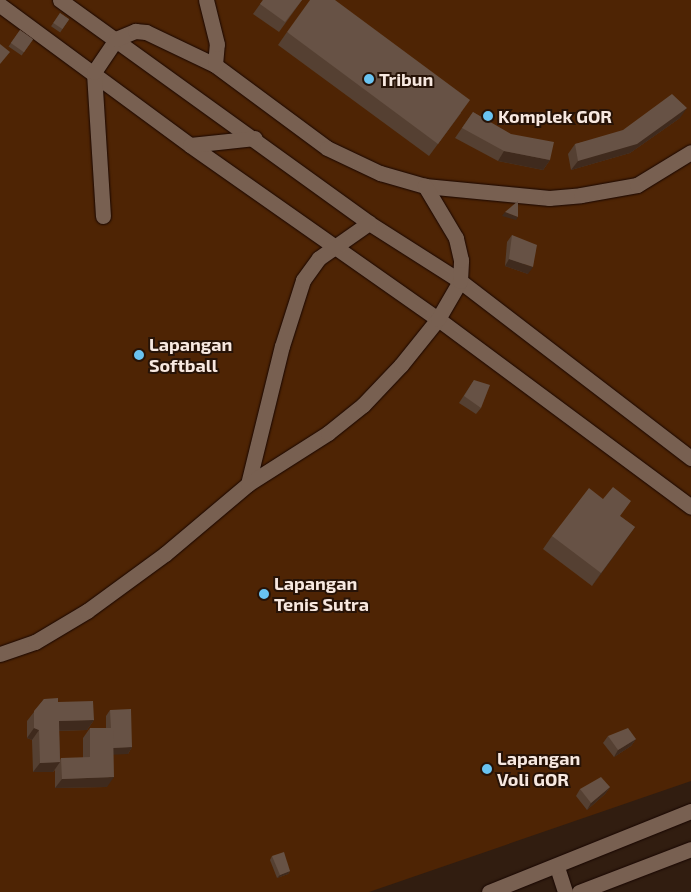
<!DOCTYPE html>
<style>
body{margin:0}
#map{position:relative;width:691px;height:892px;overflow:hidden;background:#311d10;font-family:"Exo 2",sans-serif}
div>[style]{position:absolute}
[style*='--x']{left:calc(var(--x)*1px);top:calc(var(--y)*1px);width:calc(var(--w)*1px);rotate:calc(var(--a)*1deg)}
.green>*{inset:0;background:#4e2404}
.roads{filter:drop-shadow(0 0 1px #180600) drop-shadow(0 0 1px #180600)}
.minor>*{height:15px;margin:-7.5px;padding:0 7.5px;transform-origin:7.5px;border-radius:7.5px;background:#786051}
.wall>*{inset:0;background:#554032;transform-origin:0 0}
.shaded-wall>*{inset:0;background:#3f2a1d}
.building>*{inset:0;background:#675245;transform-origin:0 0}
.dots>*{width:14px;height:14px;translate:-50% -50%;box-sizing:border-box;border:2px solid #271307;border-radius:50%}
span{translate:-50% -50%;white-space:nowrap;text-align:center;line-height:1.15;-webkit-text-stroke:4px #271307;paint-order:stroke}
.poi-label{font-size:18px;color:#f7e8e0;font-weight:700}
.left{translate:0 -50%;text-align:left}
</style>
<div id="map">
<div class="green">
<i style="clip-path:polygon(0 0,691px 0,691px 781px,369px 892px,0 892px)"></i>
</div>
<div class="roads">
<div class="minor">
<i style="--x:60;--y:0;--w:381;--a:35.8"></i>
<i style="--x:369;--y:223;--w:108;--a:32.5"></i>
<i style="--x:460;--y:281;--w:291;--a:37.5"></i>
<i style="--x:0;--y:5;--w:236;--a:36.4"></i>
<i style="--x:190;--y:145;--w:303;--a:35.1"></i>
<i style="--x:438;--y:319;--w:315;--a:36.6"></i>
<i style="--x:215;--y:65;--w:139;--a:36.5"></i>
<i style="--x:327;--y:148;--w:59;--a:25.3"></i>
<i style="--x:380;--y:173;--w:47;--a:16.1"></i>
<i style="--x:425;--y:186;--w:125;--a:5.5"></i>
<i style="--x:549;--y:198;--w:32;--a:-5"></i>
<i style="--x:581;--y:195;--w:57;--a:-10.1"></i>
<i style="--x:637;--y:185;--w:63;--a:-31.4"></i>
<i style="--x:190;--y:145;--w:65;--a:-6.1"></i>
<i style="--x:103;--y:216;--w:144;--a:-93.6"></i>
<i style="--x:94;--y:72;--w:40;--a:-56"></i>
<i style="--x:116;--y:39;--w:21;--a:-23"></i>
<i style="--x:135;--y:31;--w:11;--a:5"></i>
<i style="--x:146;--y:32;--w:76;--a:25.6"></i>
<i style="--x:215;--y:65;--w:21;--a:-85"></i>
<i style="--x:217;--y:44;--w:45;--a:-104"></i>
<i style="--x:248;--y:484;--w:142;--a:-76.2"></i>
<i style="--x:282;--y:346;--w:69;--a:-72.3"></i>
<i style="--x:303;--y:280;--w:27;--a:-54"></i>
<i style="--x:319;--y:258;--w:61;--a:-35"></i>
<i style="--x:0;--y:654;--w:37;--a:-19"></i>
<i style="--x:35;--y:642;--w:61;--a:-30.8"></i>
<i style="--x:87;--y:611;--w:97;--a:-36.2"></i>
<i style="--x:165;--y:554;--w:109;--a:-40.1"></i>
<i style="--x:248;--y:484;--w:95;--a:-32.5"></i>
<i style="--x:328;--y:433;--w:45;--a:-38.7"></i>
<i style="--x:363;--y:405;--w:55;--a:-46.5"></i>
<i style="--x:401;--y:365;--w:59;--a:-51.2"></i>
<i style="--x:438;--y:319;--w:44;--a:-59.9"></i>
<i style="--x:460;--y:281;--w:21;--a:-87"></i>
<i style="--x:461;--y:260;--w:23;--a:-103"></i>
<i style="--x:456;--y:238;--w:61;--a:-120.8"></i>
<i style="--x:557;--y:867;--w:26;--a:72"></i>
<i style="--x:489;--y:892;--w:218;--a:-21.9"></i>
<i style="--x:579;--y:892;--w:120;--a:-21"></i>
</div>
</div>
<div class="wall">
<i style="clip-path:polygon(263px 0,302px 0,279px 32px,253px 14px)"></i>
<i style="left:60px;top:13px;width:11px;height:16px;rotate:34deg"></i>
<i style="left:20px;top:30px;width:16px;height:20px;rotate:35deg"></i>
<i style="clip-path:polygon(287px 32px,461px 113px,429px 156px,278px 45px)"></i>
<i style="clip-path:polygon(473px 112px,550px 160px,543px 170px,498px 161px,455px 138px)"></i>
<i style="clip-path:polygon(680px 118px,630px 153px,571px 170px,568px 154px,575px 144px)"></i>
<i style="clip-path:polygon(512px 235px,528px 274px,505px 266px,507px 242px)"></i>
<i style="clip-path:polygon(474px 380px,481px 408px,476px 414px,459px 403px)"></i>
<i style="clip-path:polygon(620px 516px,635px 527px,592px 586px,543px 549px,552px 536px)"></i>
<i style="clip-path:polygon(44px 699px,58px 702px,94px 720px,87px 730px,59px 731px,60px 760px,61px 758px,83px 758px,83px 738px,90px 728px,106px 728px,106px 716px,110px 710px,132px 747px,128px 754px,113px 754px,107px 787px,55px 788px,55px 770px,53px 772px,33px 772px,32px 740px,27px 738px,27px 721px)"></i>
<i style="clip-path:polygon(608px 736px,636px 739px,631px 746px,614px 757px,603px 743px)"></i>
<i style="clip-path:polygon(610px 787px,605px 794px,587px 810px,576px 796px,580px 789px)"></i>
<i style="clip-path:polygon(272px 856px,290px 871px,288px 874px,277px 878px,270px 860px)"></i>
</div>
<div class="shaded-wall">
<i style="clip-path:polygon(687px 108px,680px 118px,630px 153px,571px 170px,578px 161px)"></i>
<i style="clip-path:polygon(504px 151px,550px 160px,543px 170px,498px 161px)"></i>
<i style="clip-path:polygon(505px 212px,518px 217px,516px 220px,502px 216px)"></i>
<i style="clip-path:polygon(509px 259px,533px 267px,528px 274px,505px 266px)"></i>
<i style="clip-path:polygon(635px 527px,626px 540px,592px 586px,601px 573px)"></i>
<i style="clip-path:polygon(94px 720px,87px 730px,52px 731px,59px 721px)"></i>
<i style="clip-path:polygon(34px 728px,39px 730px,32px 740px,27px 738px)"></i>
<i style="clip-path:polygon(636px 739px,631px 746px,614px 757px,618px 750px)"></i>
<i style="clip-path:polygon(132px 747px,128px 754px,107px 755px,112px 748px)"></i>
<i style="clip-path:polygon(60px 762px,53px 772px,33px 772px,40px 763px)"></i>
<i style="clip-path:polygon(114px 777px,107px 787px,55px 788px,62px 779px)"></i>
<i style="clip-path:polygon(610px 787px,605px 794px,587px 810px,591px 803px)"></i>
<i style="clip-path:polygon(290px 871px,288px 874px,277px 878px,280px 875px)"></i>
</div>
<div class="building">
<i style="clip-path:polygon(263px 0,302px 0,285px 22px,260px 4px)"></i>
<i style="clip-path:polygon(310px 0,335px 0,470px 100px,438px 144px,287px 32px)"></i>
<i style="left:60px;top:13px;width:11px;height:12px;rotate:34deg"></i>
<i style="left:20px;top:30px;width:16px;height:16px;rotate:35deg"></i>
<i style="clip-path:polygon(0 44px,10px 52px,0 64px)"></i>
<i style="clip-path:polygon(672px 94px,687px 108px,637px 144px,578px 161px,575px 144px,623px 130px)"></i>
<i style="clip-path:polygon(473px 112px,511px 134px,554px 142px,550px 160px,504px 151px,462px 128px)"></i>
<i style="clip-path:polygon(518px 201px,518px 217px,505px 212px)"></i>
<i style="clip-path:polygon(512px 235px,537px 245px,533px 267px,509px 259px)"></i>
<i style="clip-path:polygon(474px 380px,490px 385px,481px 408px,464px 396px)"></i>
<i style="clip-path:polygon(613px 487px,631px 501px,620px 516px,635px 527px,601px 573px,552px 536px,589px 488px,603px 499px)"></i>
<i style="clip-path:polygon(58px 698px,58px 702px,93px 701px,94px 720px,59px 721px,60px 762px,40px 763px,39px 730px,34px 728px,34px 711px,44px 699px)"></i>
<i style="clip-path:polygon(131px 709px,132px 747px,113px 748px,113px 728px,111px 728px,110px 710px)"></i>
<i style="clip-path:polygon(90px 728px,113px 728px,114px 777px,62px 779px,61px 758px,90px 757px)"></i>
<i style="clip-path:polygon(628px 728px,636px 739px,618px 750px,608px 736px)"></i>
<i style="clip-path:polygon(601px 777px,610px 787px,591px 803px,580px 789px)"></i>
<i style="clip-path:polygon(284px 852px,290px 871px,280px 875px,272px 856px)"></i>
</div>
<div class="dots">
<i style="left:369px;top:79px;background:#69c3f1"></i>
<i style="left:488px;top:116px;background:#69c3f1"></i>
<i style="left:139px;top:355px;background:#69c3f1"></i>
<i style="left:264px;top:594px;background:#69c3f1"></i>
<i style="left:487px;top:769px;background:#69c3f1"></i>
</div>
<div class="poi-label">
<span class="left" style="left:379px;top:79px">Tribun</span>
<span class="left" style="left:498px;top:116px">Komplek GOR</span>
<span class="left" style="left:149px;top:355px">Lapangan<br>Softball</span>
<span class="left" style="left:274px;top:594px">Lapangan<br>Tenis Sutra</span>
<span class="left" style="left:497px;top:769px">Lapangan<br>Voli GOR</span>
</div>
</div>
